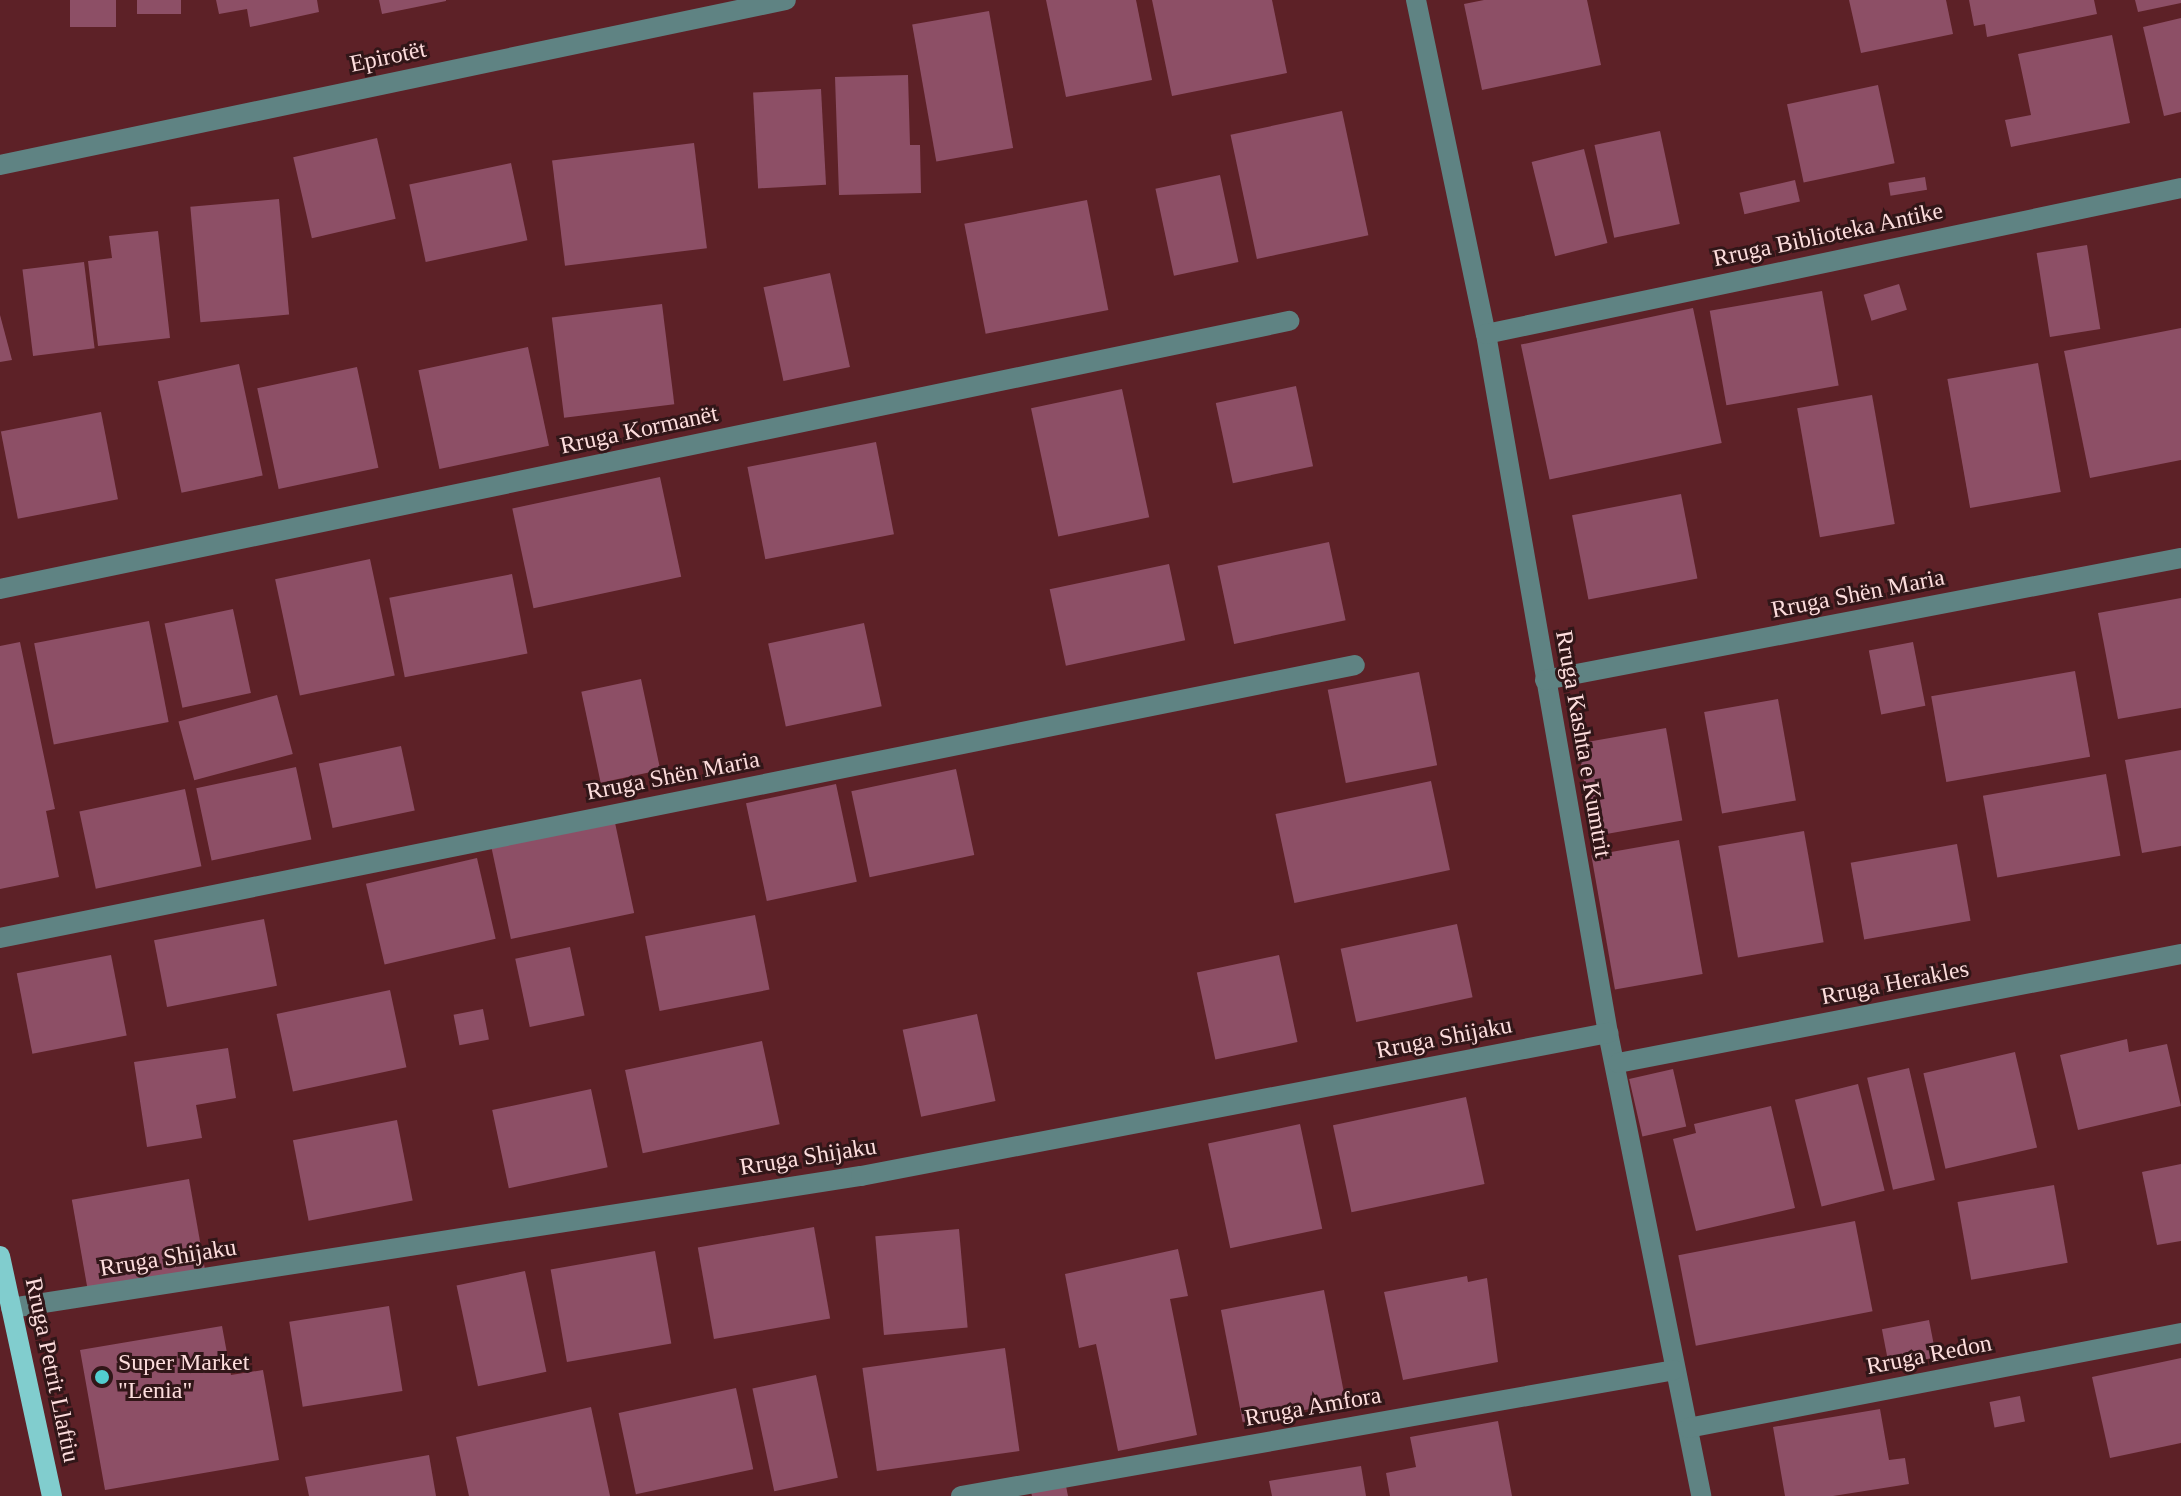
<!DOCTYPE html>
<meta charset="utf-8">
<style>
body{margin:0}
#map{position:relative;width:2181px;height:1496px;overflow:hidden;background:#5d2127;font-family:Georgia,serif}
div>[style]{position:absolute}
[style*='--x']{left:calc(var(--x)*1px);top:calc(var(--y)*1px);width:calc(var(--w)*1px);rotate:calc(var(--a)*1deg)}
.building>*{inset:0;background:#8d4f66;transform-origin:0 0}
.minor>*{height:20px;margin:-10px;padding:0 10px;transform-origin:10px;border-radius:10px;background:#5f8383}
.major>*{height:20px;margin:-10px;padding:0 10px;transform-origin:10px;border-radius:10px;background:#81cdce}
.dots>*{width:22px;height:22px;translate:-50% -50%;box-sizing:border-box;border:4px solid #311618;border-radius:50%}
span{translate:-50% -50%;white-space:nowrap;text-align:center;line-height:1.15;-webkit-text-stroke:6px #311618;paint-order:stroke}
.street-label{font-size:24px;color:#fddddd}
.poi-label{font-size:24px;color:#fddddd}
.left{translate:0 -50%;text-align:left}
</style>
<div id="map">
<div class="building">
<i style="left:70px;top:0;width:46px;height:27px"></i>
<i style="left:137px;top:0;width:44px;height:14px"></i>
<i style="clip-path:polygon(216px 0,317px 0,319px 12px,250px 27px,247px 9px,219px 14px)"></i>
<i style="clip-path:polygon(379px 0,446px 0,446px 1px,382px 14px)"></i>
<i style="clip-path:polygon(1046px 0,1136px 0,1152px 80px,1066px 97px)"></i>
<i style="clip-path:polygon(1152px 0,1272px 0,1287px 73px,1172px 96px)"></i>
<i style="clip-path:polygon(1484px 0,1587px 0,1601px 65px,1482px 90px,1464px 4px)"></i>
<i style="clip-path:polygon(1849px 0,1946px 0,1953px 34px,1861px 53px)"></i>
<i style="clip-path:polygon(1969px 0,2094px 0,2097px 14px,1987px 37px,1985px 24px,1974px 26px)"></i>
<i style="clip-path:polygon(2135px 0,2181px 0,2181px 3px,2138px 12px)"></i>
<i style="left:989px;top:11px;width:139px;height:78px;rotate:80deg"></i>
<i style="clip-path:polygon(2181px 18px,2181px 112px,2164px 116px,2143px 27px)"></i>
<i style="clip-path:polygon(2112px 35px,2130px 123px,2011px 147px,2005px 120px,2031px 115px,2018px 54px)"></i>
<i style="clip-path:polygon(908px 75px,910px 145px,920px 145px,921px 193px,839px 195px,835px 77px)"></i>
<i style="left:1878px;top:85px;width:80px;height:93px;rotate:78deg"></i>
<i style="left:821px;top:89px;width:96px;height:68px;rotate:87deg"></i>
<i style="left:1342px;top:111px;width:127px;height:114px;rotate:78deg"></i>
<i style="left:1660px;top:131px;width:95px;height:67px;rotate:78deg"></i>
<i style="left:377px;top:138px;width:83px;height:86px;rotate:77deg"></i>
<i style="left:694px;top:143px;width:106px;height:143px;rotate:83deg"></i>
<i style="left:1584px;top:149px;width:97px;height:54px;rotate:76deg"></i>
<i style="left:511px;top:163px;width:79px;height:104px;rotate:78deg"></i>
<i style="left:1220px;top:175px;width:89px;height:66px;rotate:78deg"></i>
<i style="left:1925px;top:177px;width:13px;height:37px;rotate:81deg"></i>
<i style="left:1795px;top:180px;width:22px;height:57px;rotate:77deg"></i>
<i style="left:279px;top:199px;width:116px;height:89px;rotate:85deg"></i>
<i style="left:1087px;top:200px;width:112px;height:125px;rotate:79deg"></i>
<i style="clip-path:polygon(158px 231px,170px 338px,98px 346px,88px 261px,112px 258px,109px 236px)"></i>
<i style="left:2087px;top:245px;width:85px;height:51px;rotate:81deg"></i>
<i style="left:84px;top:262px;width:87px;height:62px;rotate:83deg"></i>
<i style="left:830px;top:273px;width:96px;height:68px;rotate:78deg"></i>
<i style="left:1899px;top:284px;width:27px;height:37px;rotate:73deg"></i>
<i style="left:1822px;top:291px;width:96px;height:114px;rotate:80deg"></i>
<i style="left:662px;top:304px;width:101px;height:111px;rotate:83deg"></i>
<i style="left:1693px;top:308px;width:138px;height:176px;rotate:78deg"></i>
<i style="clip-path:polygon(0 315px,12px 360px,0 362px)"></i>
<i style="clip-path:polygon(2181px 328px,2181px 460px,2090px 478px,2064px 351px)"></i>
<i style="left:528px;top:347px;width:101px;height:112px;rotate:78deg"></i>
<i style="left:2038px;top:363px;width:131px;height:92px;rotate:80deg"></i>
<i style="left:239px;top:364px;width:114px;height:83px;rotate:78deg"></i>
<i style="left:357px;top:367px;width:103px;height:102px;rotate:78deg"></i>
<i style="left:1296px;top:386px;width:82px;height:82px;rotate:78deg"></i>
<i style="left:1122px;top:389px;width:131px;height:93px;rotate:78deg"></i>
<i style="left:1872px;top:395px;width:131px;height:76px;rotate:80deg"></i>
<i style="left:101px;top:412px;width:89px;height:102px;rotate:79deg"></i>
<i style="left:876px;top:442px;width:94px;height:131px;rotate:79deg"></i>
<i style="left:660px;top:477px;width:102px;height:151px;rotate:78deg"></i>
<i style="left:1681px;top:494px;width:86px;height:111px;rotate:79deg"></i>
<i style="left:1329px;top:542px;width:80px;height:114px;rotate:78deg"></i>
<i style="left:370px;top:559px;width:119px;height:97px;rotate:78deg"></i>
<i style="left:1169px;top:564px;width:78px;height:122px;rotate:78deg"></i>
<i style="left:512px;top:574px;width:81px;height:125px;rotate:79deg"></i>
<i style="clip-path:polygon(2181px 598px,2181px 708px,2118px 719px,2098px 613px)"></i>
<i style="left:233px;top:609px;width:86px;height:70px;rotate:78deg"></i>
<i style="left:149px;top:621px;width:103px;height:117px;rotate:79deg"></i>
<i style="left:864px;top:623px;width:85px;height:98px;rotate:78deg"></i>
<i style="clip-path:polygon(20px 642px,55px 809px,46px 811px,59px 877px,0 889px,0 646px)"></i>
<i style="left:1913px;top:642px;width:65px;height:45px;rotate:79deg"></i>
<i style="left:2075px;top:671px;width:87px;height:146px;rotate:80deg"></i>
<i style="left:1419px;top:672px;width:95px;height:93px;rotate:79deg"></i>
<i style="left:641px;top:679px;width:93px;height:61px;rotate:78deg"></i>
<i style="left:277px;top:695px;width:61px;height:102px;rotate:75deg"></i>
<i style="left:1778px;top:699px;width:103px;height:75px;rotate:80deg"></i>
<i style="left:1666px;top:728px;width:94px;height:90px;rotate:80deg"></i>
<i style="left:401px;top:746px;width:66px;height:84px;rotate:78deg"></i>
<i style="clip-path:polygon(2181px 750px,2181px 846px,2142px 853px,2125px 760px)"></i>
<i style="left:296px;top:767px;width:74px;height:102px;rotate:78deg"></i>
<i style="left:956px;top:769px;width:88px;height:107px;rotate:78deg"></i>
<i style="left:2106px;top:774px;width:83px;height:125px;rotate:80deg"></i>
<i style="left:1431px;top:781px;width:91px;height:159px;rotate:78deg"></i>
<i style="left:836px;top:784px;width:100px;height:92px;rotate:78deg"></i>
<i style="left:185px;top:789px;width:79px;height:108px;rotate:78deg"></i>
<i style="left:614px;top:818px;width:97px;height:126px;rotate:78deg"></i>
<i style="left:1804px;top:831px;width:113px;height:87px;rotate:80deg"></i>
<i style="left:1679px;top:840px;width:136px;height:89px;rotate:80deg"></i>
<i style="left:1957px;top:844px;width:78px;height:108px;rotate:80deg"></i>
<i style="left:477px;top:858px;width:83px;height:114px;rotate:77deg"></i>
<i style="left:755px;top:915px;width:76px;height:112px;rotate:79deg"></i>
<i style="left:264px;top:919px;width:68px;height:112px;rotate:79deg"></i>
<i style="left:1457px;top:924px;width:75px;height:119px;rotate:78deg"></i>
<i style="left:570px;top:947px;width:70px;height:56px;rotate:78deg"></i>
<i style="left:111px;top:955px;width:82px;height:96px;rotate:79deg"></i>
<i style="left:1279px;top:955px;width:89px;height:84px;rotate:78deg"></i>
<i style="left:390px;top:990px;width:79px;height:116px;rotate:78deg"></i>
<i style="left:483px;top:1009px;width:31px;height:30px;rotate:79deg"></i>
<i style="left:977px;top:1014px;width:89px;height:76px;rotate:78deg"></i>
<i style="clip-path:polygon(2127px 1039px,2129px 1052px,2167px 1044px,2181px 1106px,2078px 1130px,2060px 1055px)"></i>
<i style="left:762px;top:1041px;width:85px;height:140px;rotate:78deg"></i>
<i style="clip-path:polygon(228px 1048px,236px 1098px,196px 1105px,202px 1138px,147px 1147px,134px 1062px)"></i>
<i style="left:2015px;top:1052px;width:98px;height:94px;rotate:77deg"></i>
<i style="left:1909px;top:1068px;width:115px;height:43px;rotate:77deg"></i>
<i style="left:1673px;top:1069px;width:59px;height:45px;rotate:77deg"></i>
<i style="left:1858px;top:1084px;width:110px;height:65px;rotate:76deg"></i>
<i style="left:591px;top:1089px;width:80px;height:101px;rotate:78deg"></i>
<i style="left:1466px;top:1097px;width:89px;height:136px;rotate:78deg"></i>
<i style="clip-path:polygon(1771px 1106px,1795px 1208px,1696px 1231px,1673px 1139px,1696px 1133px,1694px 1124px)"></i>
<i style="left:397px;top:1120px;width:82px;height:106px;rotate:79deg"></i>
<i style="left:1300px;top:1124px;width:107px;height:94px;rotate:78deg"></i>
<i style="clip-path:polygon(2181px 1164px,2181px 1241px,2157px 1245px,2142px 1172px)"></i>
<i style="left:189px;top:1179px;width:92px;height:119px;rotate:80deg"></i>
<i style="left:2054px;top:1185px;width:79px;height:98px;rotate:80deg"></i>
<i style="left:1855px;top:1221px;width:92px;height:180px;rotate:79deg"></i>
<i style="left:814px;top:1227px;width:93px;height:118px;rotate:80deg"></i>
<i style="left:959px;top:1229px;width:99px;height:84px;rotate:85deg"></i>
<i style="clip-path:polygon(1178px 1249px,1188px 1296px,1170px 1299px,1197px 1435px,1118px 1451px,1096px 1344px,1079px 1348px,1065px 1274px)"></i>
<i style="left:655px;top:1251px;width:94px;height:106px;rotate:80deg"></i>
<i style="left:525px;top:1271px;width:103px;height:70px;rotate:78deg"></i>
<i style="clip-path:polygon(1467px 1276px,1468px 1282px,1487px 1278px,1498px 1362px,1403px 1380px,1384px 1292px)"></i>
<i style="left:1324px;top:1290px;width:114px;height:105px;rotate:79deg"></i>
<i style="left:389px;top:1306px;width:86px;height:101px;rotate:81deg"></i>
<i style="left:1929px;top:1320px;width:38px;height:48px;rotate:79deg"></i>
<i style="clip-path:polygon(222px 1326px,231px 1375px,263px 1370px,279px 1460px,105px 1490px,80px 1350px)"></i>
<i style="left:1005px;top:1348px;width:104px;height:144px;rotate:82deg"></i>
<i style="clip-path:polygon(2181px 1358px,2181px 1443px,2110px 1458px,2092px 1377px)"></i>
<i style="left:816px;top:1375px;width:105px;height:65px;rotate:78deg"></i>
<i style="left:736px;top:1388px;width:83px;height:120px;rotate:78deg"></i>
<i style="left:2020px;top:1396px;width:26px;height:31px;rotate:79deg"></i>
<i style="clip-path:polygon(591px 1407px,610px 1496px,469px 1496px,456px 1437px)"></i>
<i style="clip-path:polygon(1880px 1409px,1889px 1460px,1905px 1458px,1909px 1484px,1833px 1496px,1785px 1496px,1773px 1427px)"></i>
<i style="clip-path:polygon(1498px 1421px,1512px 1496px,1390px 1496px,1386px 1473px,1416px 1467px,1410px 1437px)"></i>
<i style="clip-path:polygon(429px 1455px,436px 1496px,309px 1496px,305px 1477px)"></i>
<i style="clip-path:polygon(1361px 1466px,1366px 1496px,1272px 1496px,1269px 1481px)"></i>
<i style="clip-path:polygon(1066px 1486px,1068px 1496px,1032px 1496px,1031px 1492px)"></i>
</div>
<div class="minor">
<i style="--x:1416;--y:0;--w:341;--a:78.2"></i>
<i style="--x:1486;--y:334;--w:710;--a:80.1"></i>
<i style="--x:1608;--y:1033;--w:472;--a:78.6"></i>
<i style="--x:0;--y:165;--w:803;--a:-11.86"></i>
<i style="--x:1486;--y:334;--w:710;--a:-11.86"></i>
<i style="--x:0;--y:589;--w:1317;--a:-11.75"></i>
<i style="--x:1545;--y:680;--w:648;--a:-10.86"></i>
<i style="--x:0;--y:938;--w:1382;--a:-11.39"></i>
<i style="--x:1618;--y:1063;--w:573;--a:-10.96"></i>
<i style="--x:11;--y:1308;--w:860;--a:-8.83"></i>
<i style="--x:861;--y:1176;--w:761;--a:-10.84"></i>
<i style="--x:1688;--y:1428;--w:502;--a:-10.91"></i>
<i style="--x:961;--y:1496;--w:724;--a:-10.02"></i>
</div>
<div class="major">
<i style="--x:0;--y:1256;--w:246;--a:77.8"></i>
</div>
<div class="dots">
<i style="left:102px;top:1377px;background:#52cdcf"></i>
</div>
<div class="street-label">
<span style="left:388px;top:57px;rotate:-12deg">Epirotët</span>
<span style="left:1828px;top:235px;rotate:-12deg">Rruga Biblioteka Antike</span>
<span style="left:639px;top:430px;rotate:-12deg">Rruga Kormanët</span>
<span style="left:1858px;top:594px;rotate:-11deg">Rruga Shën Maria</span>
<span style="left:1583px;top:744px;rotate:80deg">Rruga Kashta e Kumtrit</span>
<span style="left:673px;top:776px;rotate:-11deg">Rruga Shën Maria</span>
<span style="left:1895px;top:983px;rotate:-11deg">Rruga Herakles</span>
<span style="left:1444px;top:1038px;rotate:-11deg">Rruga Shijaku</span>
<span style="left:808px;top:1157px;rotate:-9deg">Rruga Shijaku</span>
<span style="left:168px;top:1258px;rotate:-9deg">Rruga Shijaku</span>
<span style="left:1929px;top:1355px;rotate:-11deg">Rruga Redon</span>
<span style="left:52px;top:1370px;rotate:78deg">Rruga Petrit Llaftiu</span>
<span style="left:1313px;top:1407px;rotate:-10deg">Rruga Amfora</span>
</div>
<div class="poi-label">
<span class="left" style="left:118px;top:1377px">Super Market<br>"Lenia"</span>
</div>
</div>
